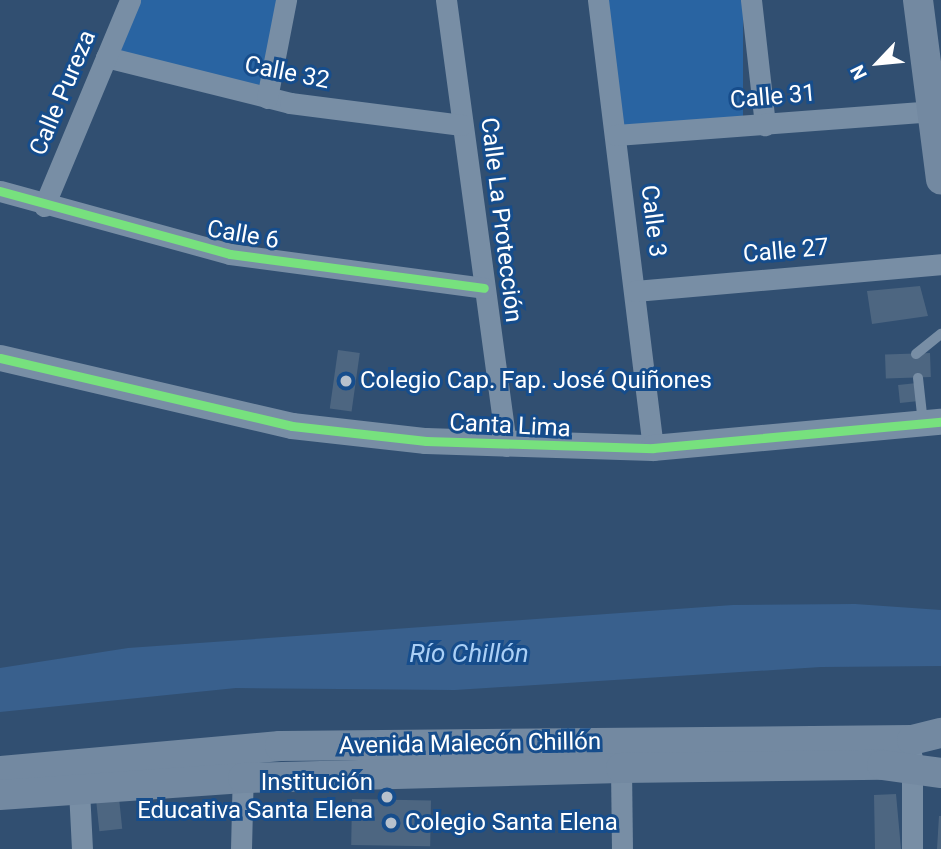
<!DOCTYPE html>
<meta charset="utf-8">
<style>
body{margin:0}
#map{position:relative;width:941px;height:849px;overflow:hidden;background:#314f71;font-family:Roboto,sans-serif}
div>[style]{position:absolute}
[style*='--x']{left:calc(var(--x)*1px);top:calc(var(--y)*1px);width:calc(var(--w)*1px);rotate:calc(var(--a)*1deg)}
.green>*{inset:0;background:#2964a2;transform-origin:0 0}
.water>*{inset:0;background:#39608d}
.building>*{inset:0;background:#4d6681;transform-origin:0 0}
.service>*{height:10px;margin:-5px;padding:0 5px;transform-origin:5px;border-radius:5px;background:#788ea5}
.minor>*{height:21px;margin:-10.5px;padding:0 10.5px;transform-origin:10.5px;border-radius:10.5px;background:#788ea5}
.tertiary>*{height:26px;margin:-13px;padding:0 13px;transform-origin:13px;border-radius:13px;background:#788ea5}
.secondary>*{height:30px;margin:-15px;padding:0 15px;transform-origin:15px;border-radius:15px;background:#7389a1}
.cycleway>*{height:9px;margin:-4.5px;padding:0 4.5px;transform-origin:4.5px;border-radius:4.5px;background:#77e17e}
.dots>*{width:19px;height:19px;translate:-50% -50%;box-sizing:border-box;border:4px solid #164d8c;border-radius:50%}
span{translate:-50% -50%;white-space:nowrap;text-align:center;line-height:1.15;-webkit-text-stroke:6px #164d8c;paint-order:stroke}
.street-label{font-size:24px;color:#fff}
.poi-label{font-size:24px;color:#fff}
.left{translate:0 -50%;text-align:left}
.right{translate:-100% -50%;text-align:right}
.water-label{font-size:26px;color:#abd0f6;font-style:italic}
.north{position:absolute;left:843px;top:28px;width:70px;height:70px;-webkit-text-stroke:5px #164d8c;paint-order:stroke;rotate:244deg;font-size:19px;font-weight:700;line-height:28px;text-align:center;color:#fff}
.north::after{content:'';display:block;margin:auto;width:24px;height:32px;background:#fff;clip-path:polygon(50% 0,100% 100%,50% 72%,0 100%)}
</style>
<div id="map">
<div class="green">
<i style="clip-path:polygon(132px 0,284px 0,266px 88px,112px 49px)"></i>
<i style="left:608px;top:0;width:135px;height:127px"></i>
</div>
<div class="water">
<i style="clip-path:polygon(855px 604px,941px 610px,941px 666px,821px 667px,455px 690px,236px 688px,0 712px,0 668px,128px 648px,733px 605px)"></i>
</div>
<div class="building">
<i style="clip-path:polygon(920px 286px,928px 316px,872px 324px,867px 291px)"></i>
<i style="left:338px;top:350px;width:22px;height:59px;rotate:8deg"></i>
<i style="left:930px;top:353px;width:24px;height:45px;rotate:88deg"></i>
<i style="left:917px;top:383px;width:18px;height:19px;rotate:84deg"></i>
<i style="clip-path:polygon(896px 794px,901px 849px,875px 849px,874px 795px)"></i>
<i style="left:119px;top:798px;width:31px;height:23px;rotate:84deg"></i>
<i style="left:352px;top:799px;width:79px;height:46px;rotate:1deg"></i>
<i style="clip-path:polygon(939px 816px,941px 816px,941px 849px,937px 849px)"></i>
</div>
<div class="service">
<i style="--x:916;--y:354;--w:32;--a:-39"></i>
<i style="--x:918;--y:378;--w:45;--a:83.7"></i>
</div>
<div class="minor">
<i style="--x:446;--y:0;--w:450;--a:82.3"></i>
<i style="--x:598;--y:0;--w:451;--a:83"></i>
<i style="--x:751;--y:0;--w:126;--a:83.6"></i>
<i style="--x:106;--y:57;--w:190;--a:14"></i>
<i style="--x:290;--y:103;--w:173;--a:7.3"></i>
<i style="--x:267;--y:98;--w:100;--a:-79"></i>
<i style="--x:616;--y:135;--w:319;--a:-4.3"></i>
<i style="--x:0;--y:191;--w:238;--a:15.3"></i>
<i style="--x:230;--y:254;--w:256;--a:7.6"></i>
<i style="--x:44;--y:206;--w:223;--a:-67.3"></i>
<i style="--x:635;--y:291;--w:307;--a:-5"></i>
<i style="--x:912;--y:757;--w:92;--a:90"></i>
<i style="--x:621;--y:768;--w:81;--a:89.3"></i>
<i style="--x:79;--y:790;--w:59;--a:87.1"></i>
<i style="--x:241;--y:849;--w:84;--a:-88.6"></i>
</div>
<div class="tertiary">
<i style="--x:0;--y:358;--w:300;--a:13.1"></i>
<i style="--x:292;--y:426;--w:135;--a:6.4"></i>
<i style="--x:426;--y:441;--w:227;--a:1.8"></i>
<i style="--x:653;--y:448;--w:289;--a:-5.2"></i>
</div>
<div class="secondary">
<i style="--x:918;--y:0;--w:181;--a:82.7"></i>
<i style="--x:0;--y:771;--w:281;--a:-5.1"></i>
<i style="--x:280;--y:746;--w:632;--a:-0.54"></i>
<i style="--x:912;--y:740;--w:30;--a:-14"></i>
<i style="--x:0;--y:795;--w:244;--a:-4"></i>
<i style="--x:243;--y:778;--w:378;--a:-1.5"></i>
<i style="--x:621;--y:768;--w:261;--a:-0.7"></i>
<i style="--x:882;--y:765;--w:60;--a:7.7"></i>
</div>
<div class="cycleway">
<i style="--x:0;--y:191;--w:238;--a:15.3"></i>
<i style="--x:230;--y:254;--w:256;--a:7.6"></i>
<i style="--x:0;--y:358;--w:300;--a:13.1"></i>
<i style="--x:292;--y:426;--w:135;--a:6.4"></i>
<i style="--x:426;--y:441;--w:227;--a:1.8"></i>
<i style="--x:653;--y:448;--w:289;--a:-5.2"></i>
</div>
<div class="dots">
<i style="left:346px;top:381px;background:#b7c1cd"></i>
<i style="left:387px;top:797px;background:#b7c1cd"></i>
<i style="left:391px;top:823px;background:#b7c1cd"></i>
</div>
<div class="street-label">
<span style="left:287px;top:73px;rotate:11deg">Calle 32</span>
<span style="left:63px;top:93px;rotate:-67deg">Calle Pureza</span>
<span style="left:773px;top:97px;rotate:-5deg">Calle 31</span>
<span style="left:501px;top:220px;rotate:83deg">Calle La Protección</span>
<span style="left:653px;top:221px;rotate:83deg">Calle 3</span>
<span style="left:243px;top:235px;rotate:10deg">Calle 6</span>
<span style="left:786px;top:251px;rotate:-5deg">Calle 27</span>
<span style="left:510px;top:426px;rotate:3deg">Canta Lima</span>
<span style="left:470px;top:744px;rotate:-1deg">Avenida Malecón Chillón</span>
</div>
<div class="poi-label">
<span class="left" style="left:360px;top:381px">Colegio Cap. Fap. José Quiñones</span>
<span class="right" style="left:373px;top:797px">Institución<br>Educativa Santa Elena</span>
<span class="left" style="left:405px;top:823px">Colegio Santa Elena</span>
</div>
<div class="water-label">
<span style="left:469px;top:654px">Río Chillón</span>
</div>
<div class="north">N</div>
</div>
